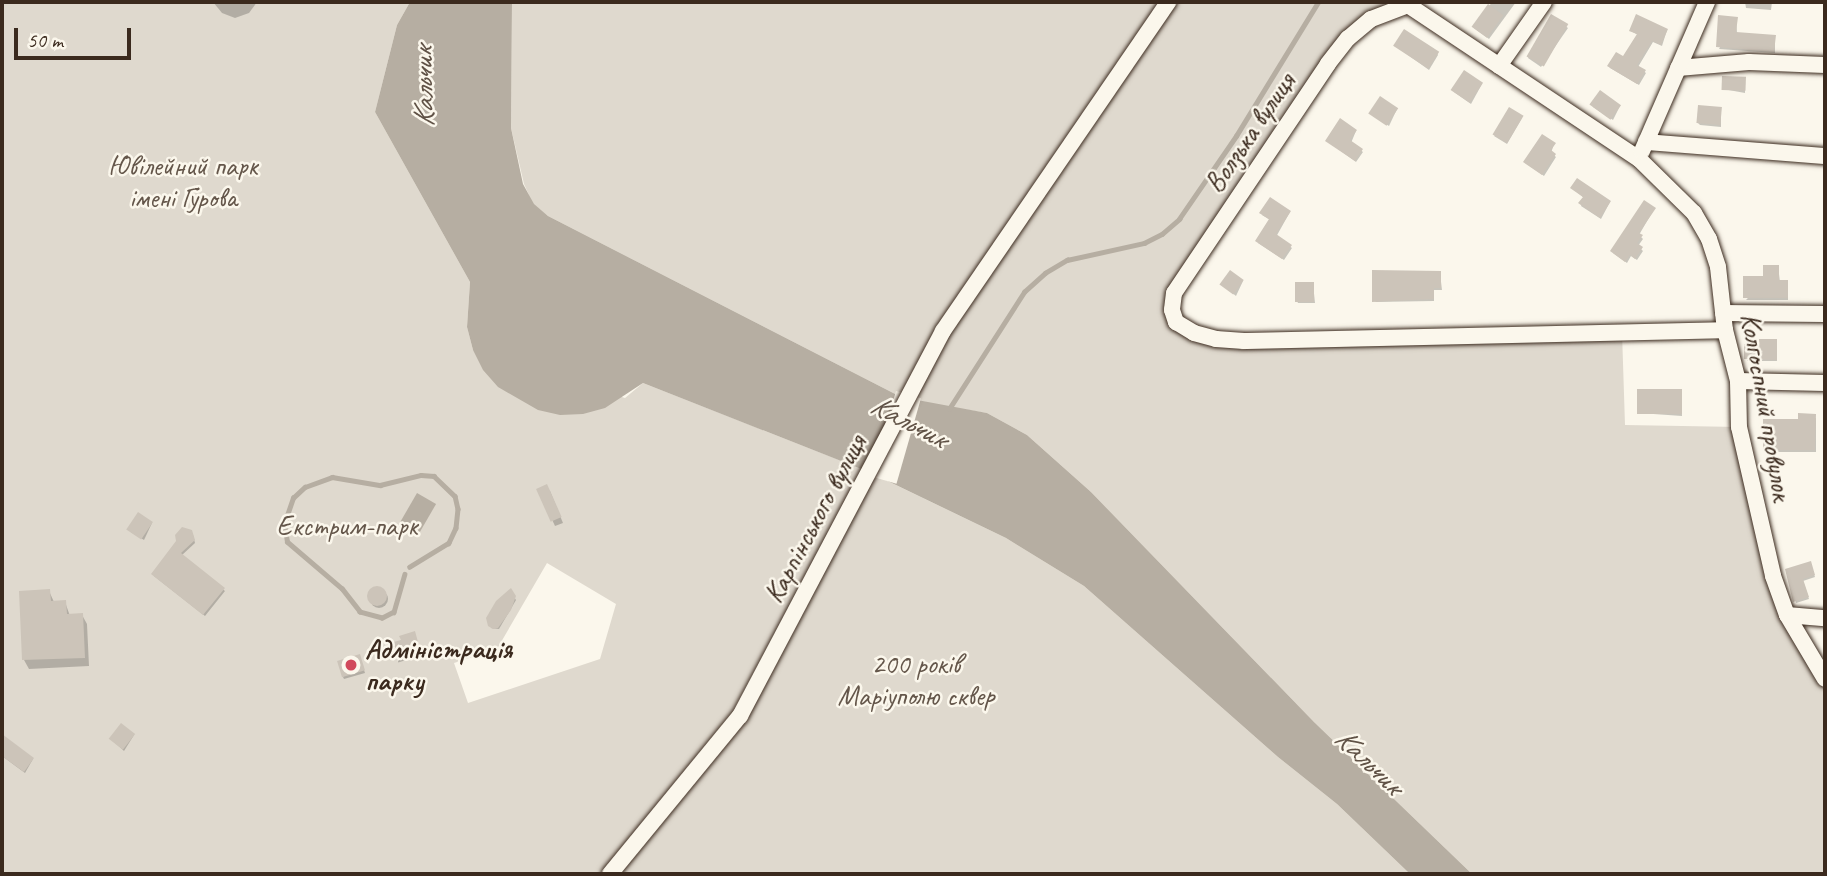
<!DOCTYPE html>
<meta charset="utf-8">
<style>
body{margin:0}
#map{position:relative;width:1827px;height:876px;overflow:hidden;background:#fbf7ec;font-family:Caveat,sans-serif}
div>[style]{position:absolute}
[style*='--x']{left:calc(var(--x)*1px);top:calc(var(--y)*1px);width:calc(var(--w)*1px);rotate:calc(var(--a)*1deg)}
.green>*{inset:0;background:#dfd9ce}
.water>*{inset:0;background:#b6aea2;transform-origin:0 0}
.pier>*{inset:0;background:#fbf7ec;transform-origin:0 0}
.shadow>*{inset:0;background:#0003;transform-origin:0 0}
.round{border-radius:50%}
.stream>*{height:4.5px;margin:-2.25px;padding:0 2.25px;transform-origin:2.25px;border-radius:2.25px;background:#b6aea2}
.building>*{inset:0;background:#ccc4b9;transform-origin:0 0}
.roads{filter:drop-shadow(0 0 2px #3b2a1e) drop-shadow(0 0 2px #3b2a1e)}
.minor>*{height:16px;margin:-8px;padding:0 8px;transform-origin:8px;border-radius:8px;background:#fbf7ec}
.dots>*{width:19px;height:19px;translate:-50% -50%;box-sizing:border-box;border:4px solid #fbf7ec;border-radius:50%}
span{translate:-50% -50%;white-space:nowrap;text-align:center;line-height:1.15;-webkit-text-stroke:5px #fbf7ec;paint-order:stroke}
.street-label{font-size:28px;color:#3b2a1e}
.park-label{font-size:28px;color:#64564a}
.poi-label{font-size:28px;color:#3b2a1e;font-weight:700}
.left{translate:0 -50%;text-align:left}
.water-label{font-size:30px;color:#605246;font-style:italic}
.frame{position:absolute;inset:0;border:4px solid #3b2a1e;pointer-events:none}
.scale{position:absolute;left:14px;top:28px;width:117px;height:32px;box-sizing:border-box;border:4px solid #3b2a1e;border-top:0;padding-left:9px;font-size:21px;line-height:24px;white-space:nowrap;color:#3b2a1e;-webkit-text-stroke:5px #fbf7ec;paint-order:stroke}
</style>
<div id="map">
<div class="green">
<i style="clip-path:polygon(evenodd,2px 2px,410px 2px,397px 25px,375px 112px,470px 282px,467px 327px,473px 350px,625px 398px,643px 383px,862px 469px,732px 712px,600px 874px,2px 874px,2px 2px,547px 563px,616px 604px,600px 659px,468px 703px,454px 663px,497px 649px,547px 563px)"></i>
<i style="clip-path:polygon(512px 2px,1160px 2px,901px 397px,548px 216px,533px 204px,524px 184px,511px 128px)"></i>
<i style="clip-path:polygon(1175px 2px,1407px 2px,1348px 38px,1172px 310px,1216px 339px,1622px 332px,1625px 425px,1739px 427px,1773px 576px,1825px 679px,1825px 874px,1472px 874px,1314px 722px,1091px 492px,1027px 435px,987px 413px,912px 401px,949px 333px)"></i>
<i style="clip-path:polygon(875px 475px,1006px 538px,1084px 586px,1278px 757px,1337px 804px,1410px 874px,610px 874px,723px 738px)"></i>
</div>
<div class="water">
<i style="clip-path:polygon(410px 2px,512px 2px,511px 128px,523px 184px,534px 204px,548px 216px,901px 397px,987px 413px,1027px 435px,1091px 492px,1314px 722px,1472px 874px,1410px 874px,1337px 804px,1278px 757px,1084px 586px,1006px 538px,869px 472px,643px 383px,605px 408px,583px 414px,560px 415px,538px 410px,498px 387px,483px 370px,473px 350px,467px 327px,470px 282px,375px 112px,397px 25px)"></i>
<i style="left:417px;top:493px;width:22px;height:35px;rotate:30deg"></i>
</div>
<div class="pier">
<i style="left:896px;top:391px;width:26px;height:89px;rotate:16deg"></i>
</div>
<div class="shadow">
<i style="clip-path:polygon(213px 2px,257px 2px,249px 13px,235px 18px,222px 13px)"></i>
<i style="clip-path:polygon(1492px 2px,1516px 2px,1489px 39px,1474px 28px)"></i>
<i style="clip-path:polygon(1745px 2px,1772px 2px,1771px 10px,1746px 8px)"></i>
<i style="clip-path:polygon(1552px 17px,1568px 28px,1541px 67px,1528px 58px)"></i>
<i style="clip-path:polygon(1736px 18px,1737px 33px,1775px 36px,1775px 53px,1719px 49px)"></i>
<i style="clip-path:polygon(1667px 30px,1662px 46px,1653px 42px,1638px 67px,1646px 73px,1639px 85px,1610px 68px,1609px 66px,1624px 59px,1638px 35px,1631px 31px)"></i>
<i style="clip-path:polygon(1394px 45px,1437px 53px,1438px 55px,1429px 70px)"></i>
<i style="clip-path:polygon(1745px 79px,1745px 93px,1723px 89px)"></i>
<i style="clip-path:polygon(1482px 84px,1471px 104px,1454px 92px)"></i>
<i style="clip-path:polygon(1620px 106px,1613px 120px,1593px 107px)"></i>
<i style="clip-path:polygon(1721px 108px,1721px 127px,1700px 125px,1698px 123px)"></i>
<i style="clip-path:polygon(1397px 109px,1389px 126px,1372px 115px)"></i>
<i style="clip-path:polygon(1522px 118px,1507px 144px,1494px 136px)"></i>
<i style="clip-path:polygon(1356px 131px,1351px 143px,1363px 152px,1356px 162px,1327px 141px)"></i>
<i style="clip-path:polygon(1554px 144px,1551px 153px,1556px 157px,1544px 176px,1527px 164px)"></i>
<i style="clip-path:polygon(1572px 188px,1610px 202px,1601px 219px,1581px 206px,1584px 198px)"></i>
<i style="clip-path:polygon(1654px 209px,1639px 235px,1643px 239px,1638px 246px,1643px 251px,1637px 260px,1631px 256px,1627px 263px,1613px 253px)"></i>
<i style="clip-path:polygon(1290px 212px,1276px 237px,1292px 248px,1284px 260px,1258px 243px,1270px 220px,1262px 215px)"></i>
<i style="clip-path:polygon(1778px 266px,1780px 282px,1788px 284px,1788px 300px,1746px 300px)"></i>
<i style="clip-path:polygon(1440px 273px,1442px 290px,1434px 290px,1434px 301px,1374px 302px)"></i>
<i style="clip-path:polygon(1243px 281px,1236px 296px,1222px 285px)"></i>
<i style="clip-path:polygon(1313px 284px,1315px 303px,1298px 303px,1297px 301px)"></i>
<i style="clip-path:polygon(1776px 341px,1777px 361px,1747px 361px,1760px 346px)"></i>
<i style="clip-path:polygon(1681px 391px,1682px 416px,1639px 413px)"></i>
<i style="clip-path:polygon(1816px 418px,1816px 452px,1766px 452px,1800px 421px)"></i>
<i style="clip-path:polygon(538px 489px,550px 491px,563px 523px,555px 526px)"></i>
<i style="clip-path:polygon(152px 523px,144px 540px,131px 532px)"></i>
<i style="clip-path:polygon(193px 535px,195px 543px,181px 556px,225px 591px,205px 616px,154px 576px)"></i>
<i style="clip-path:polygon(1811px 565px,1815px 577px,1803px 581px,1809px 599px,1796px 603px,1787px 570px)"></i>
<i class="round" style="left:370px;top:590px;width:18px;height:18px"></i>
<i style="clip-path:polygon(49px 591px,54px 602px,65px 602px,70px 616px,82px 615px,87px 624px,89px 666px,29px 669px,24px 660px)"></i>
<i style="clip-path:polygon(510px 591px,516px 600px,499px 629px,491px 628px)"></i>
<i style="left:415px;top:636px;width:20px;height:24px;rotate:72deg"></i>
<i style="clip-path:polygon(360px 658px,365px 673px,344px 679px,343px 677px)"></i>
<i style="clip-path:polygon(134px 735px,124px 751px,111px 739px)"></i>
<i style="clip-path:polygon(5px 739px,33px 759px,25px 773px,2px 756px)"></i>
</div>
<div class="stream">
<i style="--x:949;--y:409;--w:139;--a:-57.3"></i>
<i style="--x:1024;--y:292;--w:28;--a:-42"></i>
<i style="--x:1045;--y:273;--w:26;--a:-31"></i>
<i style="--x:1067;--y:260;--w:79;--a:-12.4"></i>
<i style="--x:1144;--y:243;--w:20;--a:-27"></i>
<i style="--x:1162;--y:234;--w:23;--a:-41"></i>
<i style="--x:1179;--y:219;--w:101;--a:-55.5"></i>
<i style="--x:1236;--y:136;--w:157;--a:-58.5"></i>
<i style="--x:405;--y:574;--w:40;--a:106"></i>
<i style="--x:394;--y:612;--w:13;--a:153"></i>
<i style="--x:382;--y:618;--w:23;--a:-165"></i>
<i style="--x:360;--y:612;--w:29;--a:-128"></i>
<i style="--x:342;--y:589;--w:72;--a:-139.5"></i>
<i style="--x:287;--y:542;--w:18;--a:-99"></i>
<i style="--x:284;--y:524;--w:28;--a:-71"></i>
<i style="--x:293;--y:498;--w:16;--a:-43"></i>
<i style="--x:305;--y:487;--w:29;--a:-20"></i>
<i style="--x:332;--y:477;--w:49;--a:9.5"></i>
<i style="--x:380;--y:485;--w:42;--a:-13.7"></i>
<i style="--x:421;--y:475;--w:13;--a:4"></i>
<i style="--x:434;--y:476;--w:29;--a:44"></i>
<i style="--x:455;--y:496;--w:13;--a:77"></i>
<i style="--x:458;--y:509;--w:19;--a:96"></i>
<i style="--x:456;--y:528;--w:17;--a:115"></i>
<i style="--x:449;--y:543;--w:46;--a:148.4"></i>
</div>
<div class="building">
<i style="left:1488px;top:4px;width:19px;height:28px;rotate:36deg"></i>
<i style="left:1551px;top:14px;width:20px;height:49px;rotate:30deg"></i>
<i style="clip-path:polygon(1636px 14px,1668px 29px,1661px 45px,1652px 41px,1637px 65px,1646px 70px,1637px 84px,1607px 66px,1616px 52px,1623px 56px,1637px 34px,1629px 31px)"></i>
<i style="clip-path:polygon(1718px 15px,1738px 17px,1736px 32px,1776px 35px,1774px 52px,1716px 47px)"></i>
<i style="left:1404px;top:29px;width:42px;height:20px;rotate:33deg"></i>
<i style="left:1464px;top:70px;width:23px;height:24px;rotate:34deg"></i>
<i style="left:1722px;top:76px;width:24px;height:14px;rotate:2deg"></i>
<i style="left:1600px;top:90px;width:26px;height:18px;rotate:36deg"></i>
<i style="left:1380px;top:96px;width:22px;height:21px;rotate:34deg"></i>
<i style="left:1698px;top:105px;width:24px;height:18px;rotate:5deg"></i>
<i style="left:1509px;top:107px;width:17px;height:32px;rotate:31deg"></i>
<i style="clip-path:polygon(1340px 118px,1357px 130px,1350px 140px,1363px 149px,1355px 161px,1325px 141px)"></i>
<i style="clip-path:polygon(1542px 134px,1556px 143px,1551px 150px,1556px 154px,1542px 175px,1523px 162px)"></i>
<i style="clip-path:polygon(1577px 178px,1611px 201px,1600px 218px,1578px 203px,1583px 197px,1570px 188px)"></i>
<i style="clip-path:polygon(1270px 197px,1291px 211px,1276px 234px,1292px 245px,1282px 259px,1255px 241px,1269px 219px,1259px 213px)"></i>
<i style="clip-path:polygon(1644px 200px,1656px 208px,1639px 233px,1643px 235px,1637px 243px,1643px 247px,1635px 259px,1630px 255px,1625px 262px,1610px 251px)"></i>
<i style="clip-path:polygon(1763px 265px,1779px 265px,1779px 280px,1788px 280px,1788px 298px,1743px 298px,1743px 276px,1763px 276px)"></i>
<i style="left:1230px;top:270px;width:17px;height:18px;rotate:36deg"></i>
<i style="clip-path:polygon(1372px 270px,1441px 271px,1441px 288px,1434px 288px,1434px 299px,1372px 302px)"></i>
<i style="left:1295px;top:282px;width:19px;height:20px"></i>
<i style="clip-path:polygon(1759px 339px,1777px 339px,1777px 360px,1744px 359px,1744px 344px,1759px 344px)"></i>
<i style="left:1637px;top:389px;width:45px;height:25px"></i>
<i style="clip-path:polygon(1798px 413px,1816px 414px,1815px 450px,1763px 450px,1763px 419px,1798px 419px)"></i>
<i style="left:547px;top:484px;width:36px;height:12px;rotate:66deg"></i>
<i style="left:138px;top:512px;width:18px;height:21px;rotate:34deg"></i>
<i style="clip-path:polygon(182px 527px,192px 530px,195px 540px,181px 553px,225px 588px,203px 615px,151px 574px,176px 541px,175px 535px)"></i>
<i style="clip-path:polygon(1811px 561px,1815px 575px,1803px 579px,1809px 597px,1793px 602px,1785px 569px)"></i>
<i class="round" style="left:367px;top:586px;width:20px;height:20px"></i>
<i style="clip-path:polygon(511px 588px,516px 596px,511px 610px,498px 628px,493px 629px,488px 626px,486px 618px,496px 601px)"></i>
<i style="clip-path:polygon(50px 589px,51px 601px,66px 600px,67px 614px,83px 613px,85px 658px,22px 660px,19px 591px)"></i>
<i style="clip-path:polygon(415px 631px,421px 653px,395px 659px,390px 643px,401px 640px,399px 636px)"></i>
<i style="left:360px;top:654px;width:17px;height:24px;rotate:73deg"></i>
<i style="left:121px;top:723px;width:18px;height:20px;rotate:38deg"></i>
<i style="clip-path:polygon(2px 734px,34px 758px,24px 772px,2px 756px)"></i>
</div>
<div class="roads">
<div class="minor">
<i style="--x:1408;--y:5;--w:40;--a:159"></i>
<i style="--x:1371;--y:19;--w:30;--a:140"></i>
<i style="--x:1348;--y:38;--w:33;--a:128"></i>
<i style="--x:1328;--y:64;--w:276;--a:123.9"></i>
<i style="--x:1174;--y:293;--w:17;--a:97"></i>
<i style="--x:1172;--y:310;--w:13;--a:72"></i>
<i style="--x:1176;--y:322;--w:21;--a:31"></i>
<i style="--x:1194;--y:333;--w:23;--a:15"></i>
<i style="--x:1216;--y:339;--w:28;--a:4"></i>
<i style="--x:1244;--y:341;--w:481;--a:-1.3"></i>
<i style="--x:1408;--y:5;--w:278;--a:33.7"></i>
<i style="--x:1639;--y:159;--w:77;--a:44.5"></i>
<i style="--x:1694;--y:213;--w:30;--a:60"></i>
<i style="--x:1709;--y:239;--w:29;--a:72"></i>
<i style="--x:1718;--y:267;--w:63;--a:83.7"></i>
<i style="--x:1725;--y:330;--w:53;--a:75.7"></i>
<i style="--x:1738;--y:381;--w:46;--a:88.8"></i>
<i style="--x:1739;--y:427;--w:153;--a:77.1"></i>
<i style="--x:1773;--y:576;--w:41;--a:70.3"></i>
<i style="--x:1787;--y:615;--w:74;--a:59.3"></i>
<i style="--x:1499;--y:66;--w:78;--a:-54.9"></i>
<i style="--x:1678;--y:68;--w:71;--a:-4.8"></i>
<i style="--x:1749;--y:62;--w:76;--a:2.3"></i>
<i style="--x:1646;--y:142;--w:180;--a:4.5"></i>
<i style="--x:1642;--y:151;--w:163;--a:-66.4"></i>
<i style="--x:1723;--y:313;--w:102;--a:0.6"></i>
<i style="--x:1738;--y:381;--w:87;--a:1.3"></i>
<i style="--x:1787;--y:615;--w:38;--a:5"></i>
<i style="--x:610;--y:874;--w:205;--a:-50.6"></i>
<i style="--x:740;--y:716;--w:435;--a:-62.2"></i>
<i style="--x:943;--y:331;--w:399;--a:-55.6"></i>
</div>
</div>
<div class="dots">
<i style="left:351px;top:665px;background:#d1495b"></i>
</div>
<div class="street-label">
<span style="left:1250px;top:133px;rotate:-56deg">Волзька вулиця</span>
<span style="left:1766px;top:407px;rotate:80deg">Колгоспний провулок</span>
<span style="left:815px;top:519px;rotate:-62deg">Карпінського вулиця</span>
</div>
<div class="park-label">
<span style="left:183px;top:182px">Ювілейний парк<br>імені Гурова</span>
<span style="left:347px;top:526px">Екстрим-парк</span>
<span style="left:916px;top:680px">200 років<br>Маріуполю сквер</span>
</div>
<div class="poi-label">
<span class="left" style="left:365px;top:665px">Адміністрація<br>парку</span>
</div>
<div class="water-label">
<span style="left:423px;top:87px;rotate:-91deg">Кальчик</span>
<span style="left:909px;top:421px;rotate:28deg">Кальчик</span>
<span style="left:1369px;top:761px;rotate:44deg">Кальчик</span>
</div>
<div class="frame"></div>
<div class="scale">50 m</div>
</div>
